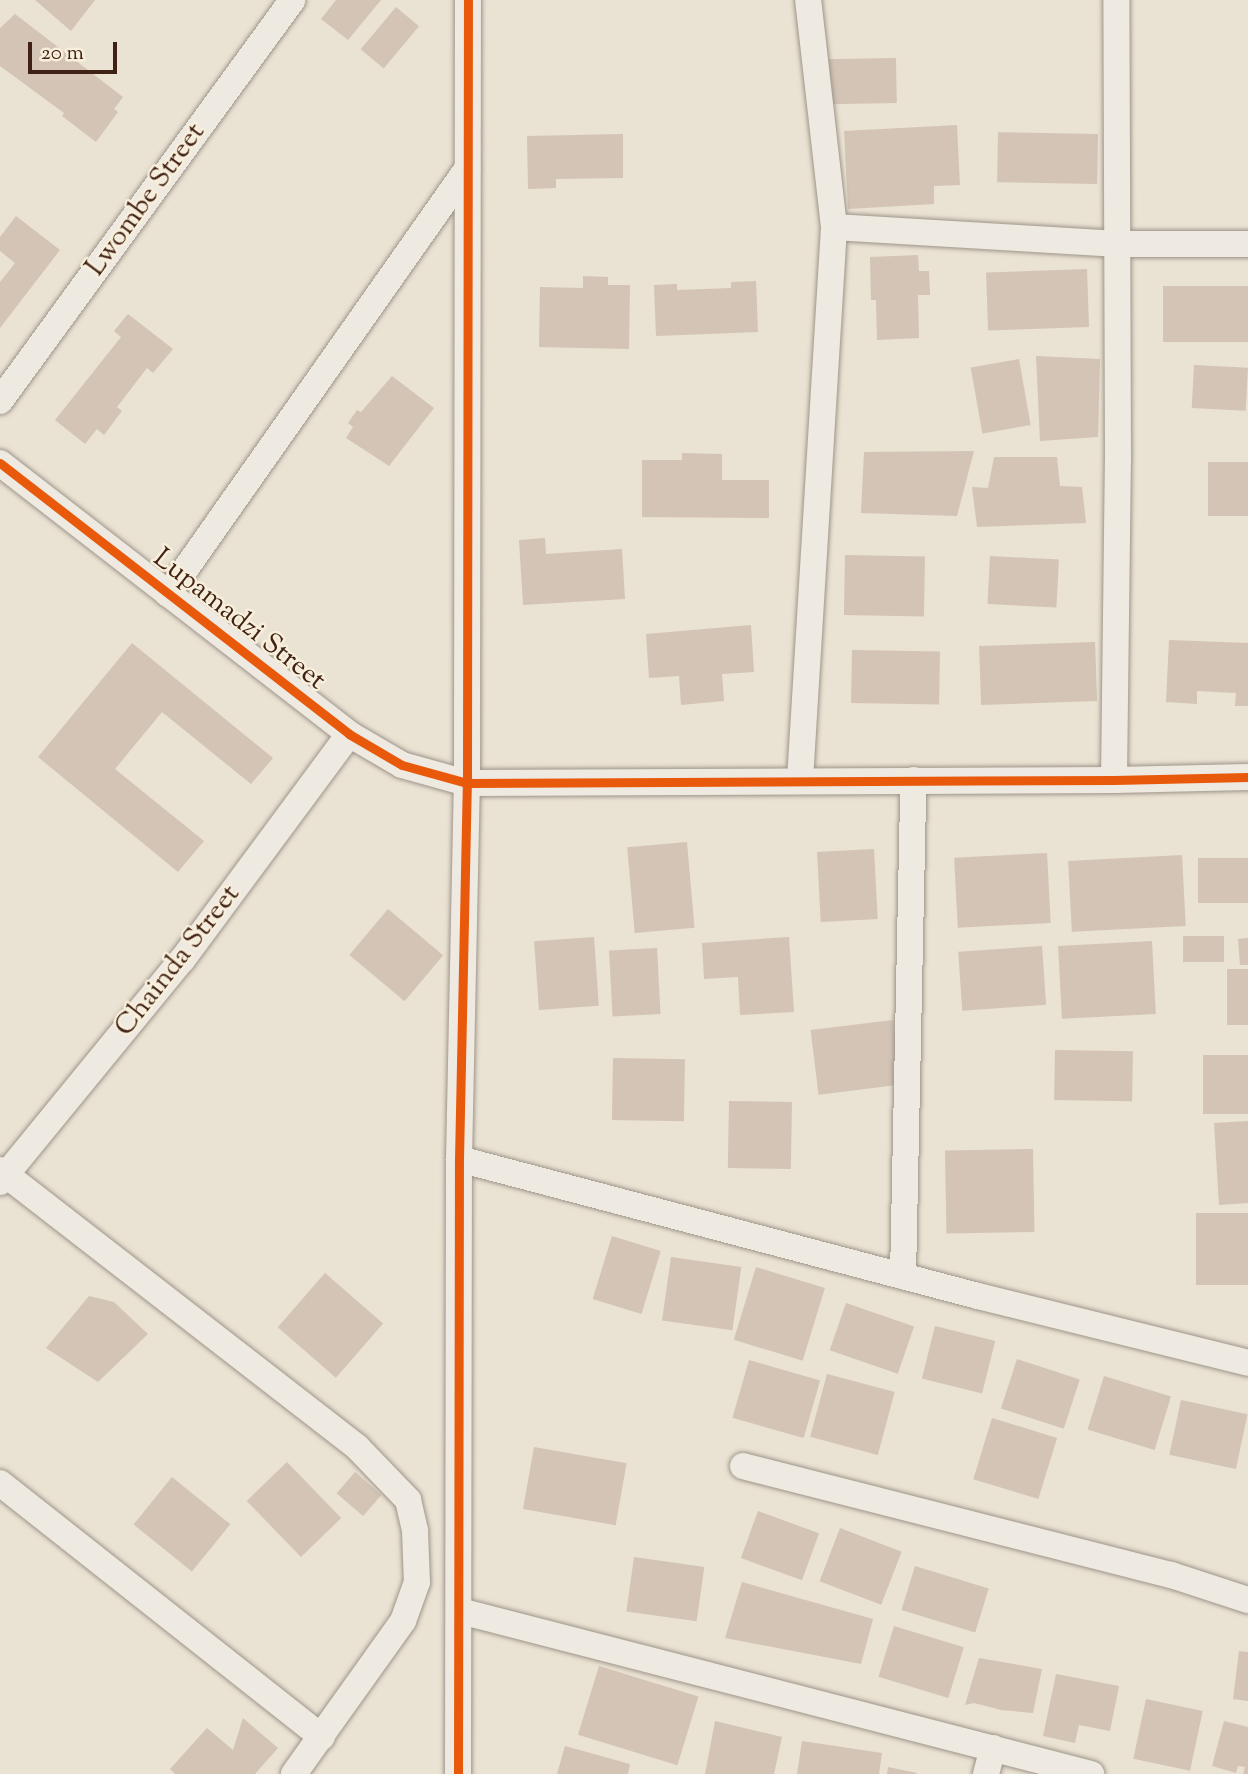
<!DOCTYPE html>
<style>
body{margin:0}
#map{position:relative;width:1248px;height:1774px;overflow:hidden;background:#eae2d2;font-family:"Sorts Mill Goudy",serif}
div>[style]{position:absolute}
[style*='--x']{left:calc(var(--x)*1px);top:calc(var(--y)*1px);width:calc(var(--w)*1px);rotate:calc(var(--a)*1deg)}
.building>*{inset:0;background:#d3c4b6;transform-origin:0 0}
.roads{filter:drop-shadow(0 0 2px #9e958a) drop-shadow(0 0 2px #9e958a)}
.street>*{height:26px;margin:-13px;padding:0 13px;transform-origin:13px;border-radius:13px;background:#eeeae1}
.cycleway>*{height:9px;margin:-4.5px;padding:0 4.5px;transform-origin:4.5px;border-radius:4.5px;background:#e8590c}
span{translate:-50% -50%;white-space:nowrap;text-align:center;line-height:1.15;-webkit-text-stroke:5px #f8efdb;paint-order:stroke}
.street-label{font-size:28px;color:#412115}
.scale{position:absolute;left:28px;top:42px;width:89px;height:32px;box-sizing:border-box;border:4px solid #412115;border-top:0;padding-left:9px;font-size:21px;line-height:24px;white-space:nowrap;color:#412115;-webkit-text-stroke:5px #f8efdb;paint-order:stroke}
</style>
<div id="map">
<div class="building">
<i style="clip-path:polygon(35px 0,95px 0,71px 31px)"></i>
<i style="clip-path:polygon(336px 0,381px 0,348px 40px,321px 19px)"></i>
<i style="left:396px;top:7px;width:30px;height:55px;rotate:40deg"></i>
<i style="clip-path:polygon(15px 14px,123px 97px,114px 109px,118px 112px,96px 142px,62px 116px,64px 113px,0 66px,0 28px)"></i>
<i style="left:896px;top:58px;width:45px;height:71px;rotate:89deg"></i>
<i style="clip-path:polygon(957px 125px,960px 185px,934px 186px,934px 204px,848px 209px,844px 131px)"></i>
<i style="clip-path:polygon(623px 134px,623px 178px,556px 179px,556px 188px,528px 189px,527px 136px)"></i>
<i style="left:1098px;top:134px;width:50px;height:100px;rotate:91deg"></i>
<i style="clip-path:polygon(16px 216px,60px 250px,0 328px,0 282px,15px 263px,0 251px,0 237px)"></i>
<i style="clip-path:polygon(918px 255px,919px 271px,929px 271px,930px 295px,918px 295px,919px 338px,877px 340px,876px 300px,871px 300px,870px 257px)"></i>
<i style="left:1087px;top:269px;width:58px;height:101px;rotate:88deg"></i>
<i style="clip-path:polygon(583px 276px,608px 277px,608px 285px,630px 285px,629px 349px,539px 347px,540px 287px,583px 288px)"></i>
<i style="clip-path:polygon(756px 281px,758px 332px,656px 336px,654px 285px,677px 284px,677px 290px,731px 288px,731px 282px)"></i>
<i style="left:1248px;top:286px;width:56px;height:85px;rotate:90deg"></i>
<i style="clip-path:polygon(128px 314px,173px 349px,153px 373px,147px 368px,117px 407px,122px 411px,104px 435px,97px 429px,85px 444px,55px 420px,121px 337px,114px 331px)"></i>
<i style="clip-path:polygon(1036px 356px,1100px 359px,1098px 437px,1040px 441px)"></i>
<i style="left:1019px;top:359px;width:67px;height:49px;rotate:80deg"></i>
<i style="left:1194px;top:365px;width:54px;height:43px;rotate:3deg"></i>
<i style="clip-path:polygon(392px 376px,434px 408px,389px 466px,346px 438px,353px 427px,348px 423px,357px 410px,361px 412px)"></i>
<i style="clip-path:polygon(974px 451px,957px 516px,861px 513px,864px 452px)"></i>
<i style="clip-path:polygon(682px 453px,722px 454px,722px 480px,769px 480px,769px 518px,642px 517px,642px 460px,682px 460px)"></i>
<i style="clip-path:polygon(994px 457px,1057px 457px,1060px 486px,1082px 487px,1086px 523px,977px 527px,972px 487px,988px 488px)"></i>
<i style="left:1248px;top:462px;width:54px;height:40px;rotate:90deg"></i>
<i style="clip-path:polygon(545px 538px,546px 554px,622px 549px,625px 599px,523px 605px,519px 540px)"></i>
<i style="left:845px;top:555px;width:80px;height:60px;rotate:1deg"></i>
<i style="left:990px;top:556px;width:69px;height:48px;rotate:3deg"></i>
<i style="clip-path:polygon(751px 625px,754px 672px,722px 674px,724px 701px,681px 705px,679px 676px,649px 678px,646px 634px)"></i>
<i style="clip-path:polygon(1169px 640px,1248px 643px,1248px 706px,1235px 706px,1236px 693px,1197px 691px,1197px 704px,1166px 702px)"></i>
<i style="left:1095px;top:642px;width:59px;height:116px;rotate:88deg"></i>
<i style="clip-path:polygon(132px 643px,273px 758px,251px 784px,162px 712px,115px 769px,204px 841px,178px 872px,38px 757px)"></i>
<i style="left:852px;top:650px;width:88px;height:53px;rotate:1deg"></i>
<i style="left:687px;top:842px;width:86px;height:60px;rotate:85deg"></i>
<i style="left:874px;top:849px;width:70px;height:57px;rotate:87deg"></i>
<i style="left:1047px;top:853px;width:70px;height:93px;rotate:87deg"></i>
<i style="left:1182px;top:855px;width:71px;height:114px;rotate:87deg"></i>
<i style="left:1198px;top:858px;width:50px;height:45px"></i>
<i style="left:388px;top:909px;width:72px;height:60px;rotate:40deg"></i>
<i style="left:1183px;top:936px;width:41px;height:26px"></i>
<i style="left:594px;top:937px;width:69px;height:60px;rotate:86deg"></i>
<i style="clip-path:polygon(789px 937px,794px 1012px,740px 1015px,738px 977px,704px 979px,702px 943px)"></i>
<i style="clip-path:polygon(1248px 938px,1248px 965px,1240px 965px,1238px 939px)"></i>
<i style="left:1152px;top:941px;width:73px;height:94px;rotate:87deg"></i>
<i style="left:1042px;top:946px;width:59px;height:84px;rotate:86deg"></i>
<i style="left:657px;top:948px;width:66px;height:48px;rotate:87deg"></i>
<i style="left:1248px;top:969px;width:56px;height:21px;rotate:90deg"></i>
<i style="left:893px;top:1020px;width:65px;height:83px;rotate:83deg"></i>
<i style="left:1055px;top:1050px;width:78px;height:50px;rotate:1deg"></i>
<i style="left:1203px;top:1055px;width:45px;height:59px"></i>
<i style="left:613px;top:1058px;width:72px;height:62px;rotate:1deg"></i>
<i style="left:729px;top:1101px;width:63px;height:67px;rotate:1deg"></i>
<i style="clip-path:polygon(1248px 1121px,1248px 1203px,1219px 1205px,1214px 1123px)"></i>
<i style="left:1033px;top:1149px;width:83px;height:88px;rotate:89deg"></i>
<i style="left:1248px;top:1213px;width:72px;height:52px;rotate:90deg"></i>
<i style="left:612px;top:1236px;width:51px;height:66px;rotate:17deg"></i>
<i style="left:671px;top:1257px;width:71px;height:64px;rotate:8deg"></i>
<i style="left:756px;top:1267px;width:72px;height:76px;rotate:17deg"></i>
<i style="left:325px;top:1273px;width:77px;height:72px;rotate:41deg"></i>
<i style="clip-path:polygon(89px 1296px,114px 1302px,148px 1334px,98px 1382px,46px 1348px)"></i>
<i style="left:846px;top:1303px;width:72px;height:50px;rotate:19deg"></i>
<i style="left:935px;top:1326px;width:62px;height:54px;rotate:14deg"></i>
<i style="left:1017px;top:1359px;width:66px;height:52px;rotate:18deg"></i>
<i style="left:749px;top:1360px;width:74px;height:60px;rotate:16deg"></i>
<i style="left:827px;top:1374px;width:70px;height:65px;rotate:15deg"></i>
<i style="left:1104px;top:1376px;width:70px;height:56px;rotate:17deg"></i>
<i style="left:1181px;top:1400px;width:68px;height:56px;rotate:12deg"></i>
<i style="left:992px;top:1418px;width:68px;height:64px;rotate:17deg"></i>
<i style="left:534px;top:1447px;width:94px;height:63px;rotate:10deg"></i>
<i style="left:287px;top:1462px;width:78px;height:56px;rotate:46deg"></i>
<i style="left:355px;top:1472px;width:35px;height:28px;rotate:41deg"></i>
<i style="left:172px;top:1477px;width:75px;height:61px;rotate:39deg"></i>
<i style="left:758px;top:1511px;width:65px;height:50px;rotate:20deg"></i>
<i style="left:840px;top:1528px;width:66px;height:57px;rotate:21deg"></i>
<i style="left:634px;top:1557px;width:71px;height:55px;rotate:8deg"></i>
<i style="left:915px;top:1566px;width:77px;height:46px;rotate:17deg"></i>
<i style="clip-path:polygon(742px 1582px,873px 1619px,861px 1664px,725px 1638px)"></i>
<i style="left:894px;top:1626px;width:73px;height:53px;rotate:17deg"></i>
<i style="clip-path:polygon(1239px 1651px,1248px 1652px,1248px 1701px,1233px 1699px)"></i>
<i style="clip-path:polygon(979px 1658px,1042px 1669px,1033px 1713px,1001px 1710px,974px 1703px,965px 1705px)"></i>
<i style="left:599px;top:1666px;width:104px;height:72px;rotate:17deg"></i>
<i style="clip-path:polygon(1056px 1674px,1119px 1686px,1110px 1731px,1079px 1725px,1075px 1743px,1043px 1736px)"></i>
<i style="left:1146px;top:1699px;width:58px;height:61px;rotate:12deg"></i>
<i style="clip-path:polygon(243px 1718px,278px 1748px,255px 1774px,175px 1774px,170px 1769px,207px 1728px,233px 1750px)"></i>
<i style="clip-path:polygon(715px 1721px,782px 1737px,774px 1774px,705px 1774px)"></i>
<i style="clip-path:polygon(1224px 1721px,1248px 1727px,1248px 1774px,1243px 1774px,1245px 1767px,1238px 1766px,1236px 1773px,1212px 1766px)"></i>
<i style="clip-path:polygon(802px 1741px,882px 1753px,879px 1774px,797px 1774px)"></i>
<i style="clip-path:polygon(565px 1746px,630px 1764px,628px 1774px,557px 1774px)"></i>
<i style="clip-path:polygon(888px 1767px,917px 1773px,916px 1774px,887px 1774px)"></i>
</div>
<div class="roads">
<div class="street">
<i style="--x:834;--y:227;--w:285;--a:3.4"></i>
<i style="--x:1118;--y:244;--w:130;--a:0"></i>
<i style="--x:0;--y:401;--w:496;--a:-53.9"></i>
<i style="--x:0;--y:463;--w:442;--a:37.8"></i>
<i style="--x:349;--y:734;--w:61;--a:30.3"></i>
<i style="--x:402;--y:765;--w:67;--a:15.5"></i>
<i style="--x:467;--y:783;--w:647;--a:-0.27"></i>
<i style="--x:1114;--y:780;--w:134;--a:-1.3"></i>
<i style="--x:168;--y:594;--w:520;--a:-54.87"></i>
<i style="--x:800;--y:780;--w:554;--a:-86.48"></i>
<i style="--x:834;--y:227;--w:228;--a:-96.5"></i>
<i style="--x:1114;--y:780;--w:320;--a:-89.3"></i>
<i style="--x:1118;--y:460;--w:460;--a:-90.2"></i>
<i style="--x:459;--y:1159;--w:537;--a:14.79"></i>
<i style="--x:978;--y:1296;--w:278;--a:13.9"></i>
<i style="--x:0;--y:1170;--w:452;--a:37.8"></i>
<i style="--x:357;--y:1447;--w:74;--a:46.1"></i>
<i style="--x:408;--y:1500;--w:32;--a:77"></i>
<i style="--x:415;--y:1531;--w:51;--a:87.8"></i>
<i style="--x:417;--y:1582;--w:41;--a:109.7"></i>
<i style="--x:403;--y:1621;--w:188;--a:125.5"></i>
<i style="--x:0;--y:1182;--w:287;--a:-50.7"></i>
<i style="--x:182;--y:960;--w:281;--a:-53.5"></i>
<i style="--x:903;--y:1276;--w:496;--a:-88.8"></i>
<i style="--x:743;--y:1466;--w:442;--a:14.3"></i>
<i style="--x:1171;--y:1575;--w:81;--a:18"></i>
<i style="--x:0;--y:1483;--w:410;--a:38.3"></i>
<i style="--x:460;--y:1611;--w:652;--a:14.48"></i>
<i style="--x:458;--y:1774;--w:615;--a:-89.91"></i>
<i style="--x:459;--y:1159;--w:376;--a:-88.8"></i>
<i style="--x:467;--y:783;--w:783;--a:-89.93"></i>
<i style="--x:986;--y:1774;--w:27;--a:-75"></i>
</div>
</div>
<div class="cycleway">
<i style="--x:0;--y:463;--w:442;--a:37.8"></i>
<i style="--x:349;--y:734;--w:61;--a:30.3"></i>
<i style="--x:402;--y:765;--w:67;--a:15.5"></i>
<i style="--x:467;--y:783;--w:647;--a:-0.27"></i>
<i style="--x:1114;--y:780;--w:134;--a:-1.3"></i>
<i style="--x:458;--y:1774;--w:615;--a:-89.91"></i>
<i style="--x:459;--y:1159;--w:376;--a:-88.8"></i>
<i style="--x:467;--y:783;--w:783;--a:-89.93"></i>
</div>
<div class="street-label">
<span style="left:146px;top:200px;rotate:-54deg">Lwombe Street</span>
<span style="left:239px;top:620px;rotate:38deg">Lupamadzi Street</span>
<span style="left:178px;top:961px;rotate:-52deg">Chainda Street</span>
</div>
<div class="scale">20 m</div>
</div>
